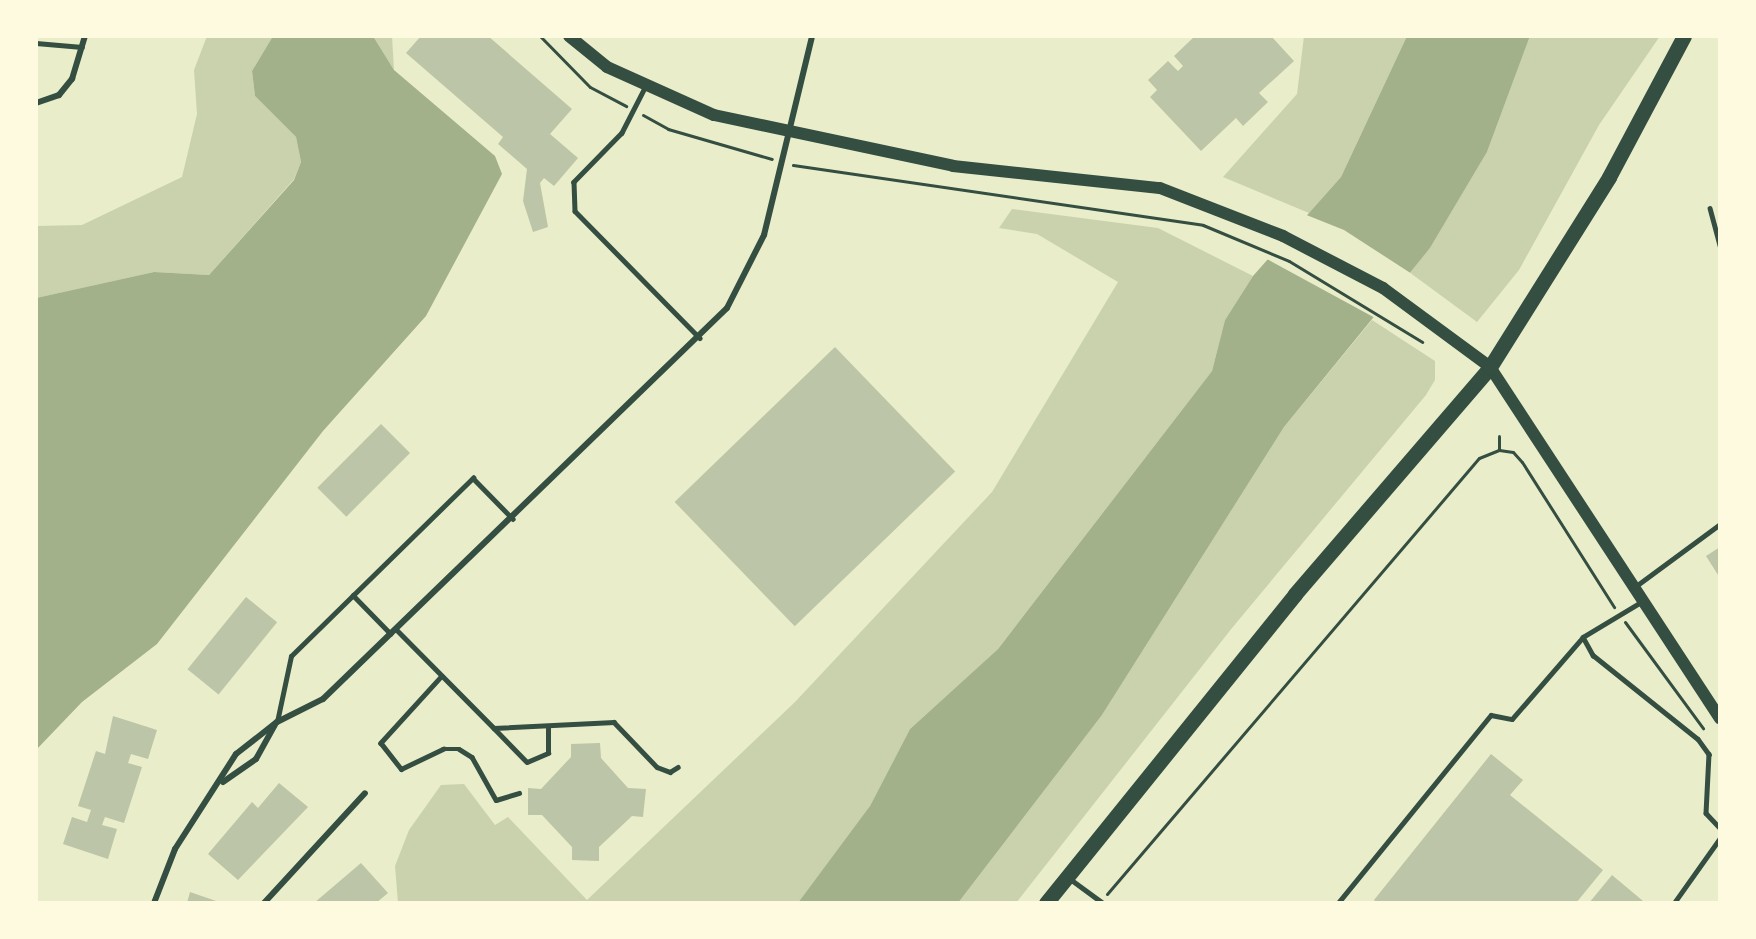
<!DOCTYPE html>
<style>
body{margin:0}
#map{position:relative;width:1756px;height:939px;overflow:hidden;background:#e9edc9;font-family:Figtree,sans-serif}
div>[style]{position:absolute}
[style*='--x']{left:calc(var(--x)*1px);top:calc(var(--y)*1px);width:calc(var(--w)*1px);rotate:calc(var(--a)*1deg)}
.green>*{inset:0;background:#cad2ad}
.water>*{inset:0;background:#a3b18a}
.pier>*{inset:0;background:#e9edc9}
.building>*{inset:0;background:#bcc5a7;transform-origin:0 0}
.path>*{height:3px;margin:-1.5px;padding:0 1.5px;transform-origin:1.5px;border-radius:1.5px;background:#344e41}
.service>*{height:4.5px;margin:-2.25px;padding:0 2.25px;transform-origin:2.25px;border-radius:2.25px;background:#344e41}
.minor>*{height:6px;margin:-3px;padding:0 3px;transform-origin:3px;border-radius:3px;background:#344e41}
.secondary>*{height:12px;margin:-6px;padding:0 6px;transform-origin:6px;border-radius:6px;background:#344e41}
.primary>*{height:15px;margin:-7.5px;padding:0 7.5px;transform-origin:7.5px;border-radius:7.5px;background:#344e41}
span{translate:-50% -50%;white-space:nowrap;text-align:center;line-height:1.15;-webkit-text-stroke:6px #fefae0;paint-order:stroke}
.frame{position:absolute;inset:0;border:38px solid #fefae0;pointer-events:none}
</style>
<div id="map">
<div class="green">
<i style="clip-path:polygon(207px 36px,273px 36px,252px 71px,255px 96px,296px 137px,301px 162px,294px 179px,209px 275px,154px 272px,36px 298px,36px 226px,82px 225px,182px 177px,197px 114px,194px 70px)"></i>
<i style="clip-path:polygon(373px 36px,392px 36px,394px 70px)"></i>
<i style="clip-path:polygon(1304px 36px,1407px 36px,1341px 177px,1309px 213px,1223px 177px,1297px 94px)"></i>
<i style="clip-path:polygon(1530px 36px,1660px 36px,1599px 125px,1519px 270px,1477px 322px,1409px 272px,1430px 248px,1487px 152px)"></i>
<i style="clip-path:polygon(1012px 209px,1158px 228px,1253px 276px,1225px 320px,1212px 371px,998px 649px,910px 729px,870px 806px,819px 882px,798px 903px,398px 903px,395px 866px,409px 830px,441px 785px,464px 784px,495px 825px,508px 817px,587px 900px,795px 702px,992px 492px,1118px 282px,1037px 234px,999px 228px)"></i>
<i style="clip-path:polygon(1372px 320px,1435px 361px,1435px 380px,1426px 395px,1232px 628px,1016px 903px,958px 903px,1102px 715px,1284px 427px)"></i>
</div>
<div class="water">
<i style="clip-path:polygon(273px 36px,373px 36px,394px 70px,495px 156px,502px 174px,426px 316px,323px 431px,157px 644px,82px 702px,36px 750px,36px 298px,154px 272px,209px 275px,294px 180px,301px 162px,296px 137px,255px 96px,252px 71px)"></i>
<i style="clip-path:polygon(1407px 36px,1530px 36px,1487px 152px,1430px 248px,1284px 427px,1102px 715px,958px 903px,798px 903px,870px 806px,910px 729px,998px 649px,1212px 371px,1225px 320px,1253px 276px,1341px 177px)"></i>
</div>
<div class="pier">
<i style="clip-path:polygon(1304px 214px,1344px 230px,1412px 274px,1377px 319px,1265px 258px)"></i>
</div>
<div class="building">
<i style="clip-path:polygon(421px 36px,488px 36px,572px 109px,550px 134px,578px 158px,554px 186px,544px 178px,540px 183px,548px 227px,533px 232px,523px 201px,527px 169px,498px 144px,503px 137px,406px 53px)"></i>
<i style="clip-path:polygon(1195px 36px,1271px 36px,1294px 61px,1259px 93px,1268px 102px,1243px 126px,1236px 118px,1201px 151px,1150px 97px,1157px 90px,1148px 80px,1168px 61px,1178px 71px,1183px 66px,1174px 56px)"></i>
<i style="left:835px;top:347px;width:173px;height:223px;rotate:46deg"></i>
<i style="left:381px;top:424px;width:41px;height:90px;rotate:45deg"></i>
<i style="clip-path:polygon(1720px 547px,1720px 578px,1706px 556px)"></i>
<i style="left:246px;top:597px;width:40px;height:93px;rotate:39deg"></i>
<i style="clip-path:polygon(113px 716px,157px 730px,148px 759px,131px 754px,128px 763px,142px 767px,124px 823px,105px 817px,102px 825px,117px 829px,108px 859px,63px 844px,72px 817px,87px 822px,91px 810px,78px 806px,96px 751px,105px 754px)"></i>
<i style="clip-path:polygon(600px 743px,601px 758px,628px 788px,646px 789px,643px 817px,632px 816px,599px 847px,599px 861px,572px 860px,572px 847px,542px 815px,528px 815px,528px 788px,541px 789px,571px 757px,571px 744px)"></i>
<i style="clip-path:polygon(1491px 754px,1523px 780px,1510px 795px,1603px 870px,1576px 903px,1377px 903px,1374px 900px)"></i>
<i style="clip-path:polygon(279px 783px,308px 807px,238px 880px,208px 854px,252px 802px,258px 808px)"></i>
<i style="clip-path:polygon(361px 863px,388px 893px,376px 903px,314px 903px)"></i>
<i style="clip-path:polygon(1612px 875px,1643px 901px,1641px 903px,1589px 903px)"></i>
<i style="clip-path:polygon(190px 892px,222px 903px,187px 903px)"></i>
</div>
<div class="path">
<i style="--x:540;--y:36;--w:71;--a:45.6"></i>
<i style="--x:590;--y:87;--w:41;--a:27.8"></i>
<i style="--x:643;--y:115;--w:29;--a:29"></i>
<i style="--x:668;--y:129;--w:108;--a:16.1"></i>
<i style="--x:793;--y:165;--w:414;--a:8.3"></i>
<i style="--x:1203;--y:225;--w:93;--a:22.7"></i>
<i style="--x:1289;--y:261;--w:156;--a:31.3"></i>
<i style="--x:1499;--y:450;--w:14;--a:-90"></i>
<i style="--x:1625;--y:622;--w:132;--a:53.7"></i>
<i style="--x:1107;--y:894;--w:573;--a:-49.53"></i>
<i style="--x:1479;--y:458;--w:22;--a:-22"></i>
<i style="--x:1499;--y:450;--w:14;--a:8"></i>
<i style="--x:1513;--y:452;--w:13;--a:48"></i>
<i style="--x:1522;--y:462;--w:172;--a:57.6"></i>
</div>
<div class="service">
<i style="--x:36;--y:43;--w:46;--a:5"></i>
<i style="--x:646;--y:86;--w:53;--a:117.1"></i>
<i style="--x:622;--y:133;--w:69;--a:134.4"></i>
<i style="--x:574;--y:182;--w:29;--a:88"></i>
<i style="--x:575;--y:211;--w:178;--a:45.5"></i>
<i style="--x:1710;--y:208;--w:39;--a:75"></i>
<i style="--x:1636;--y:586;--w:104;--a:-36.4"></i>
<i style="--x:353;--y:595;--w:54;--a:45.7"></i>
<i style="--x:397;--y:630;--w:138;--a:45.3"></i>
<i style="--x:494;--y:728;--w:120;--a:-2.9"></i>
<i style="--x:614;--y:722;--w:62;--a:46.3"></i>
<i style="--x:657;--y:767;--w:14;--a:21"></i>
<i style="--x:670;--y:772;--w:9;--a:-32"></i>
<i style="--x:1583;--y:637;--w:21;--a:61"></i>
<i style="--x:1593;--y:655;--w:134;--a:38.7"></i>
<i style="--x:1698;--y:739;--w:19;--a:54"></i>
<i style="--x:1709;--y:754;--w:59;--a:92.9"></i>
<i style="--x:1706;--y:813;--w:21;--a:47"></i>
<i style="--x:442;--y:676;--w:91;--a:132.3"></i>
<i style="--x:381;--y:743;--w:33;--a:52"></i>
<i style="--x:401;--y:769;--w:47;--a:-25.5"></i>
<i style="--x:443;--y:749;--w:16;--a:0"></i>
<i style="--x:459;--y:749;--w:15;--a:32"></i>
<i style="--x:472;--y:757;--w:49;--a:60.8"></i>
<i style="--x:496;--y:800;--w:24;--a:-17"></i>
<i style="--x:277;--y:722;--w:67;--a:-78"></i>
<i style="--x:291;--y:656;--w:255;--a:-44.4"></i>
<i style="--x:473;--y:478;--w:57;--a:45.7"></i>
<i style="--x:494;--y:728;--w:47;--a:45.9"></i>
<i style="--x:527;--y:762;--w:23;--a:-23"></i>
<i style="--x:548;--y:753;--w:26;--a:-90"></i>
<i style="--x:1069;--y:878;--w:42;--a:36.3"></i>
<i style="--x:1338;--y:903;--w:242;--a:-50.9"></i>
<i style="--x:1491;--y:715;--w:21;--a:11"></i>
<i style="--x:1512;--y:719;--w:108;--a:-49.1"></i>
<i style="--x:1583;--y:637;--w:68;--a:-31.1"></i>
<i style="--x:1674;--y:903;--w:80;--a:-54.7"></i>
</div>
<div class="minor">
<i style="--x:36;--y:103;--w:24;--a:-19"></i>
<i style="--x:59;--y:95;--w:21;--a:-51"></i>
<i style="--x:72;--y:79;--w:45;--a:-73.2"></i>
<i style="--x:223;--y:782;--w:40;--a:-34.9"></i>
<i style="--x:256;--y:759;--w:39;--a:-61"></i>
<i style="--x:154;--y:903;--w:58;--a:-68.7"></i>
<i style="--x:175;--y:849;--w:113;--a:-57.3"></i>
<i style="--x:236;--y:754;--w:52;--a:-38"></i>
<i style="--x:277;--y:722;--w:51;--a:-26.6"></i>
<i style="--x:323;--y:699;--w:562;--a:-44.06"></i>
<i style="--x:727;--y:308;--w:82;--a:-63.1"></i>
<i style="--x:764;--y:235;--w:205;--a:-76.4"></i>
<i style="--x:264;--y:903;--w:149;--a:-47.4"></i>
</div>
<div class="secondary">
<i style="--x:569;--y:36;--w:49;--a:39.2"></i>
<i style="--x:607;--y:67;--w:117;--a:24.2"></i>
<i style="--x:714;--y:115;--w:244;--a:12"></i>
<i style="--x:953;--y:166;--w:208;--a:6.1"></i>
<i style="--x:1160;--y:188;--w:132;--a:21.3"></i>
<i style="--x:1283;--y:236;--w:113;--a:27.5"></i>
<i style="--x:1383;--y:288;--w:133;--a:36.4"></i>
<i style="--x:1490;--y:367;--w:420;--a:56.8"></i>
</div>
<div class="primary">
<i style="--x:1046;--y:903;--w:397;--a:-51.1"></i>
<i style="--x:1295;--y:594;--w:299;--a:-49.3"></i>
<i style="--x:1490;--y:367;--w:224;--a:-57.9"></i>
<i style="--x:1609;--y:177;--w:160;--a:-62"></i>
</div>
<div class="frame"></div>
</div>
